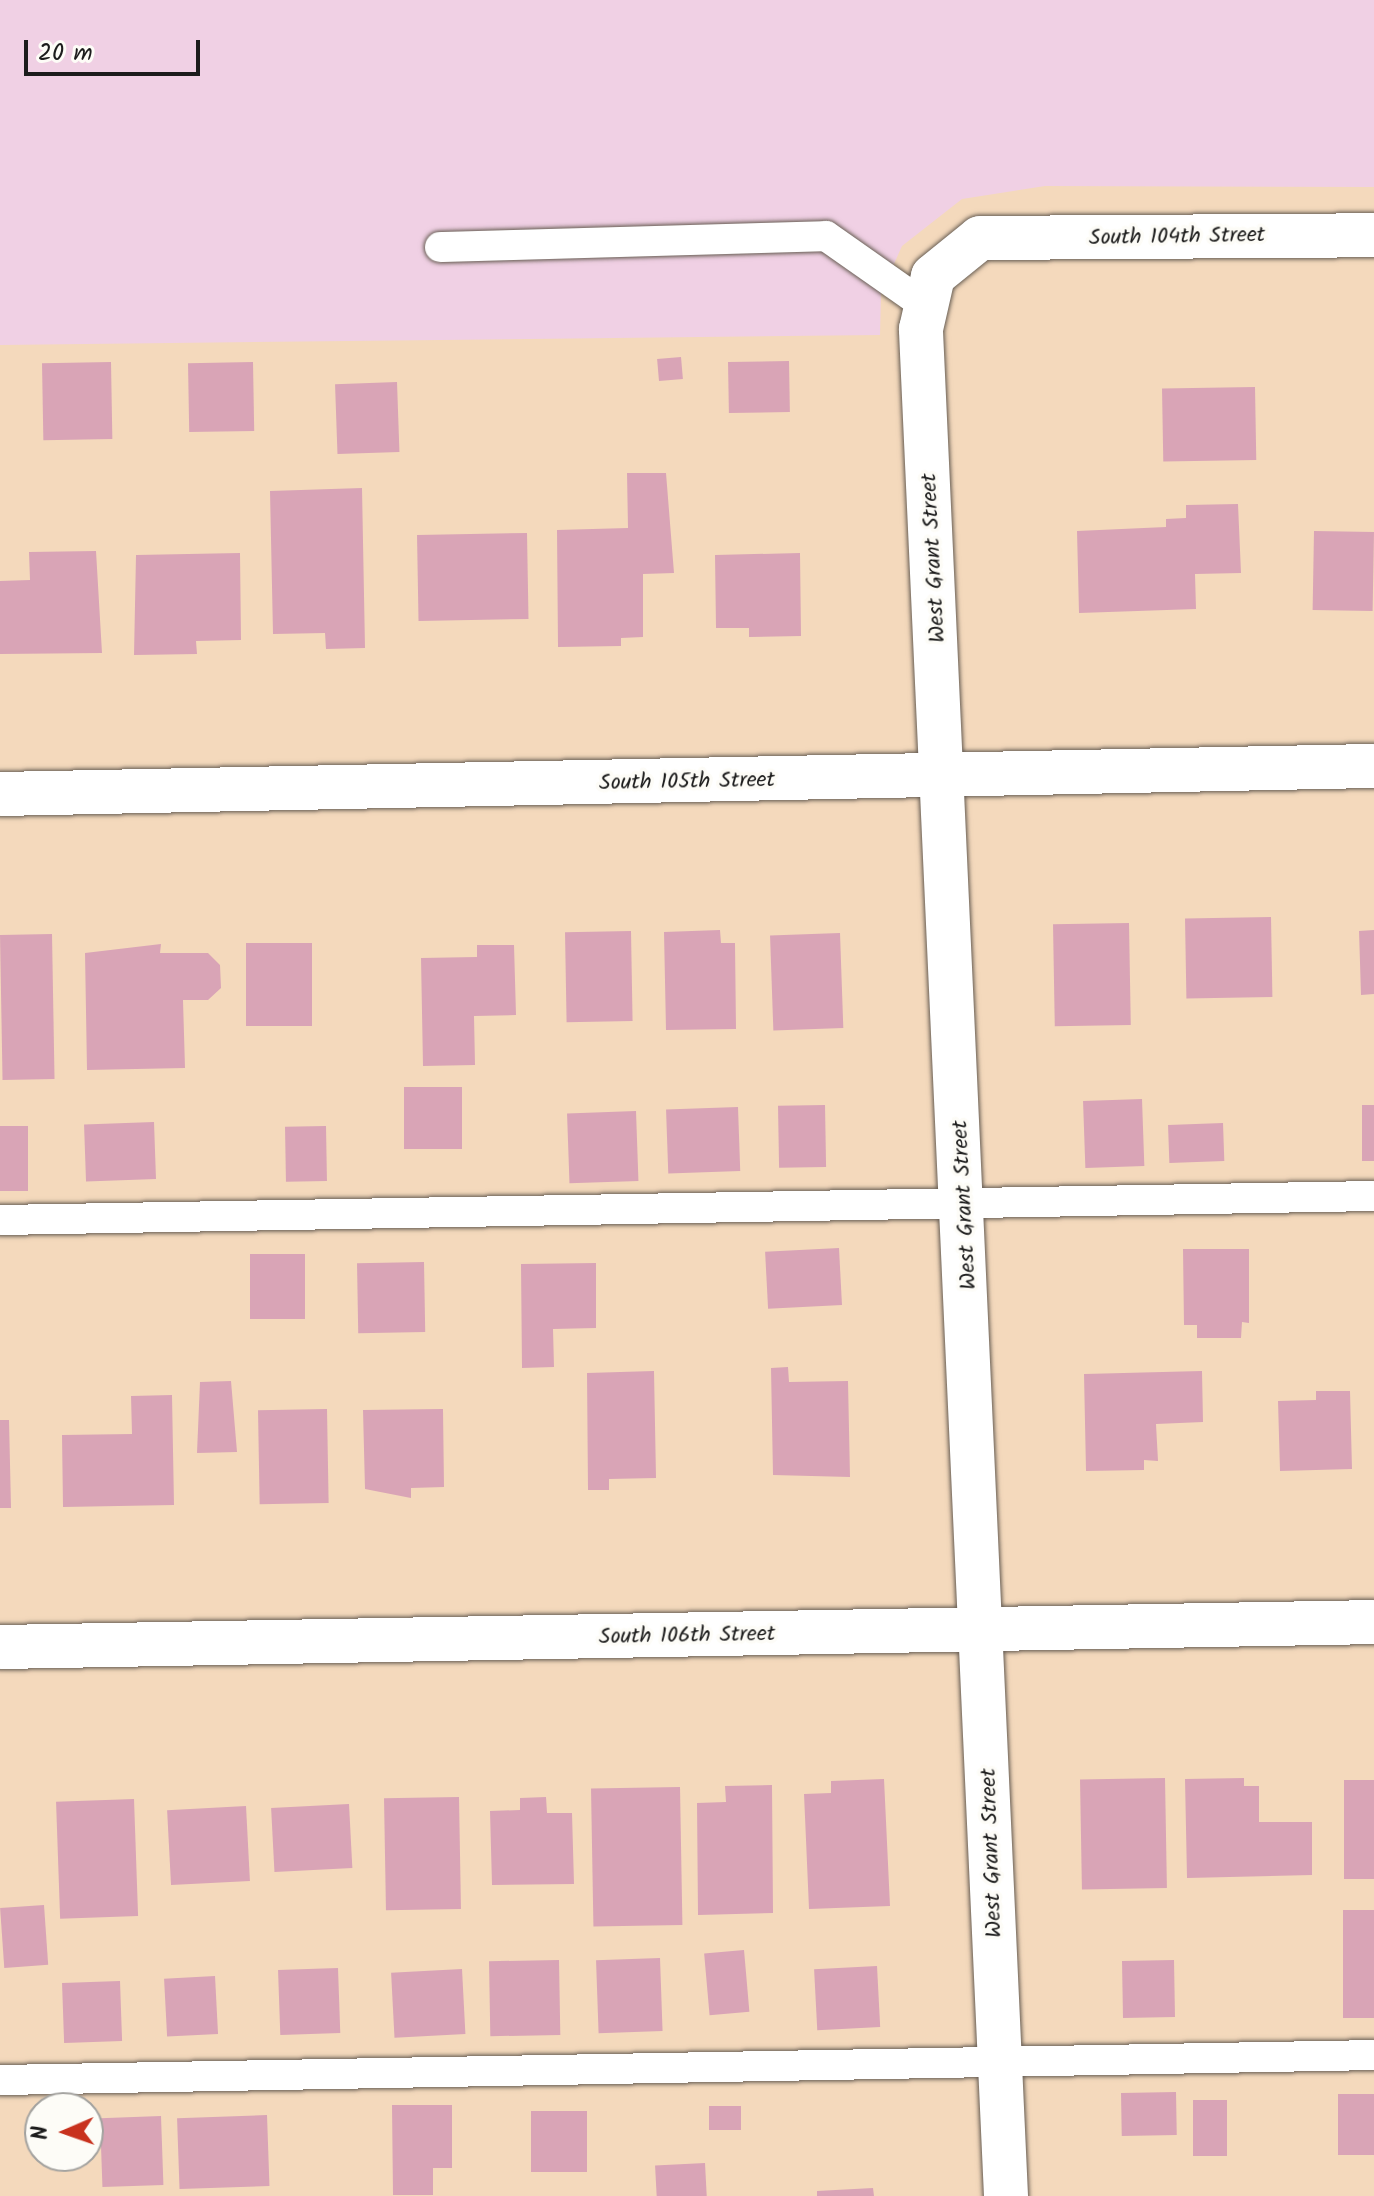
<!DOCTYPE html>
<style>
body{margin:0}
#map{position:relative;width:1374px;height:2196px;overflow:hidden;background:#f4d9bc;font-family:Kalam,sans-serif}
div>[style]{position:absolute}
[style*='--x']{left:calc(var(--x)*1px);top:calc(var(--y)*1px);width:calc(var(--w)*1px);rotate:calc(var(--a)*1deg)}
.built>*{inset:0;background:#f0d0e4}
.building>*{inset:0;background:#d9a4b6;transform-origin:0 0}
.roads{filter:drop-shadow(0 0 2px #685e54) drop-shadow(0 0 2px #685e54)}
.service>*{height:30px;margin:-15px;padding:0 15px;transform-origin:15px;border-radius:15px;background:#fff}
.minor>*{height:44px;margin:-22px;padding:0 22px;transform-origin:22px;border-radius:22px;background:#fff}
span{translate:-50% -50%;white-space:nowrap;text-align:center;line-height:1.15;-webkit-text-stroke:7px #fdfcf7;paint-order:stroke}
.street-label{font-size:22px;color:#1c1c1c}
.north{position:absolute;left:24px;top:2092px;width:80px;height:80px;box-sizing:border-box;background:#fdfcf7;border:2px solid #a3a29f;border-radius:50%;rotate:268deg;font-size:22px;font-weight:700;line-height:32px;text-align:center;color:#1c1c1c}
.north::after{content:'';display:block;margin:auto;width:28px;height:36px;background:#c8321e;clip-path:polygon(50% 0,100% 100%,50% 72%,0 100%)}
.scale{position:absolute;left:24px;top:40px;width:176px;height:36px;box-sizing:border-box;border:4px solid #1c1c1c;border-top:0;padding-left:10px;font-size:24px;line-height:28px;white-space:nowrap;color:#1c1c1c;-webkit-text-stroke:6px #fdfcf7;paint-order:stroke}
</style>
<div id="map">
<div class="built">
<i style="clip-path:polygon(0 0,1374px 0,1374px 187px,1045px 186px,962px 199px,902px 246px,881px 293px,880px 335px,0 345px)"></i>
</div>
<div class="building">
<i style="left:681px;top:357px;width:22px;height:24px;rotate:85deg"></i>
<i style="left:789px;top:361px;width:51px;height:61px;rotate:89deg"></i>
<i style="left:111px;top:362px;width:77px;height:69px;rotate:89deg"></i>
<i style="left:253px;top:362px;width:69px;height:65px;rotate:89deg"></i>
<i style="left:397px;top:382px;width:70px;height:62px;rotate:88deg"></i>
<i style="left:1255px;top:387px;width:73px;height:93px;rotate:89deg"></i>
<i style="clip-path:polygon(627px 473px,666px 473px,674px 573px,643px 574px,643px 637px,621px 638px,621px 646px,558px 647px,557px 530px,628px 528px)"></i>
<i style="clip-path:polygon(362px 488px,365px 648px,326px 649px,325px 633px,273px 634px,270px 491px)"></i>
<i style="clip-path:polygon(1238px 504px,1241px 573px,1195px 574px,1196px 609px,1079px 613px,1077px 531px,1166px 527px,1166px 519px,1186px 518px,1186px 505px)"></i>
<i style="left:1314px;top:531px;width:60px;height:79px;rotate:1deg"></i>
<i style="left:527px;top:533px;width:86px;height:110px;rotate:89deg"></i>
<i style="clip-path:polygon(96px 551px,102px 653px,0 654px,0 581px,30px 580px,29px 552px)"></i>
<i style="clip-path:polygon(240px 553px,241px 640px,196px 641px,197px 654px,134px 655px,136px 555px)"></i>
<i style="clip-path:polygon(800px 553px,801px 636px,749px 637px,749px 628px,716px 628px,715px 555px)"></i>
<i style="left:1271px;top:917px;width:80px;height:86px;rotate:89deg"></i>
<i style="left:1129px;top:923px;width:102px;height:76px;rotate:89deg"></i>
<i style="clip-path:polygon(720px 930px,721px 943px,735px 943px,736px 1029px,666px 1030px,664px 932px)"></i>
<i style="clip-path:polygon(1374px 930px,1374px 994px,1361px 995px,1359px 931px)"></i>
<i style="left:631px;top:931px;width:90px;height:66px;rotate:89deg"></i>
<i style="left:840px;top:933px;width:95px;height:70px;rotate:88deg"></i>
<i style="left:52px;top:934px;width:145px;height:52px;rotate:89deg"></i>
<i style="left:246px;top:943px;width:66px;height:83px"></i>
<i style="clip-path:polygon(161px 944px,160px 953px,208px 953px,220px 965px,221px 988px,208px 1000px,183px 1000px,185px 1068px,87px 1070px,85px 953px)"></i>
<i style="clip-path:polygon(477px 945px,514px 945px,516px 1015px,474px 1016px,475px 1065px,423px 1066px,421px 958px,477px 957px)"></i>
<i style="left:404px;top:1087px;width:58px;height:62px"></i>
<i style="left:1142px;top:1099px;width:67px;height:59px;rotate:88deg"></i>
<i style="left:825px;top:1105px;width:62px;height:47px;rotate:89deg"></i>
<i style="left:1362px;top:1105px;width:12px;height:56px"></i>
<i style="left:738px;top:1107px;width:64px;height:72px;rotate:88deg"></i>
<i style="left:636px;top:1111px;width:70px;height:69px;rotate:88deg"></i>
<i style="left:154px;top:1122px;width:57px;height:70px;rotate:88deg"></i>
<i style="left:1223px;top:1123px;width:38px;height:55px;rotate:88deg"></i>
<i style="left:0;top:1126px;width:28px;height:65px"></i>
<i style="left:326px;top:1126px;width:55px;height:41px;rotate:89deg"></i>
<i style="left:839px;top:1248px;width:57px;height:74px;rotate:87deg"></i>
<i style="clip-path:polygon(1183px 1249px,1249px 1249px,1249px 1323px,1242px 1322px,1241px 1338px,1197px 1338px,1197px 1325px,1184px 1325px)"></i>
<i style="left:250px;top:1254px;width:55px;height:65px"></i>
<i style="left:424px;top:1262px;width:70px;height:67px;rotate:89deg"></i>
<i style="clip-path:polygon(596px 1263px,596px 1328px,553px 1329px,554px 1367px,522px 1368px,521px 1264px)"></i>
<i style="clip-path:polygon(788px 1367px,789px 1382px,848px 1381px,850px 1477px,773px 1475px,771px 1368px)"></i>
<i style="clip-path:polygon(654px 1371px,656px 1478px,609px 1479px,609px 1490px,588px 1490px,587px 1373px)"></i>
<i style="clip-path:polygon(1202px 1371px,1203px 1422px,1156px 1424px,1158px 1461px,1144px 1460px,1144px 1470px,1086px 1471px,1084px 1374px)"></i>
<i style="clip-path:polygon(231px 1381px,237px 1452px,197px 1453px,200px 1382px)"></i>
<i style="clip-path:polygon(1316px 1391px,1350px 1391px,1352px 1469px,1280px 1471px,1278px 1401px,1316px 1400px)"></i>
<i style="clip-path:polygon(172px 1395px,174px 1505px,63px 1507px,62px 1435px,132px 1434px,131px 1396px)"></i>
<i style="left:327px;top:1409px;width:94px;height:69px;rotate:89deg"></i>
<i style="clip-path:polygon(443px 1409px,444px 1487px,411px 1488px,411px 1498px,365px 1489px,363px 1410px)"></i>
<i style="clip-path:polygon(0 1420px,9px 1420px,11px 1508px,0 1508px)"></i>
<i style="left:1165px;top:1778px;width:110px;height:85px;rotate:89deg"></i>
<i style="clip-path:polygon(1244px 1778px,1244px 1786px,1259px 1786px,1259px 1822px,1312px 1822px,1312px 1875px,1187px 1878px,1185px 1779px)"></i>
<i style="clip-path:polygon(884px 1779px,890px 1906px,809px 1909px,804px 1794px,831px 1793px,831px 1781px)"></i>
<i style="left:1374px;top:1780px;width:99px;height:30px;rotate:90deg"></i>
<i style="clip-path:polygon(772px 1785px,773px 1913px,698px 1915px,697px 1803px,726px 1802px,725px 1786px)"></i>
<i style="left:680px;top:1787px;width:138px;height:89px;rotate:89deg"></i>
<i style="left:459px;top:1797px;width:112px;height:75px;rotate:89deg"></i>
<i style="clip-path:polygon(546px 1797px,547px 1813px,572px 1813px,574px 1884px,492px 1885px,490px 1811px,520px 1810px,520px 1798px)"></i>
<i style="left:134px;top:1799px;width:117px;height:78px;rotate:88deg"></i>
<i style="left:349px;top:1804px;width:64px;height:78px;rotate:87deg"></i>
<i style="left:246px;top:1806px;width:75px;height:79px;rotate:87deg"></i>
<i style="left:44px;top:1905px;width:60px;height:44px;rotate:86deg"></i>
<i style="left:1343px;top:1910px;width:31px;height:108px"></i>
<i style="left:744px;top:1950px;width:62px;height:40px;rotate:85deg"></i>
<i style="left:660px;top:1958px;width:73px;height:64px;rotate:88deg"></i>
<i style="left:559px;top:1960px;width:75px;height:70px;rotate:89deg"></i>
<i style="left:1174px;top:1960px;width:57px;height:52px;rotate:89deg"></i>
<i style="left:877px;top:1966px;width:61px;height:63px;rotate:87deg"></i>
<i style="left:338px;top:1968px;width:65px;height:60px;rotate:88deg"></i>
<i style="left:462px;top:1969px;width:65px;height:71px;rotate:87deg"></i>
<i style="left:215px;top:1976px;width:58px;height:51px;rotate:87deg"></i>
<i style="left:120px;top:1981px;width:60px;height:58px;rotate:88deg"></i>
<i style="left:1176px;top:2092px;width:43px;height:55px;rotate:89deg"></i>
<i style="left:1338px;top:2094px;width:36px;height:61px"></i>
<i style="left:1193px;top:2100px;width:34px;height:56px"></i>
<i style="clip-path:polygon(392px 2105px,452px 2105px,452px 2168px,433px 2168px,433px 2195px,393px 2195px)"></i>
<i style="left:741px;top:2106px;width:24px;height:32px;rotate:90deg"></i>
<i style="left:531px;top:2111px;width:56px;height:61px"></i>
<i style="left:267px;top:2115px;width:71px;height:90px;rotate:88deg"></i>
<i style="left:161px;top:2116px;width:69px;height:61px;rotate:88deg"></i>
<i style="left:705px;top:2163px;width:33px;height:50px;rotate:87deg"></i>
<i style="clip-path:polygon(873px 2188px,874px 2196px,817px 2196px,817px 2191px)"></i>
</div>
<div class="roads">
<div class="service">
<i style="--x:440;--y:247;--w:386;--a:-1.6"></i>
<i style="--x:826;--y:236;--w:123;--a:35.1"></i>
<i style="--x:0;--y:1220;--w:1374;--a:-1"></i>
<i style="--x:0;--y:2080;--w:1374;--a:-1.04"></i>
</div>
<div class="minor">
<i style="--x:0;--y:794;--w:1374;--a:-1.17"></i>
<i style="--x:0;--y:1647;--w:1374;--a:-1.04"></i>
<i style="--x:1006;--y:2196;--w:1869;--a:-92.61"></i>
<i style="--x:921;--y:329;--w:54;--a:-77.2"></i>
<i style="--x:933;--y:276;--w:60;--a:-39"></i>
<i style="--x:980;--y:238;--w:394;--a:-0.4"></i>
</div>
</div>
<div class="street-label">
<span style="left:1177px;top:237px;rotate:-1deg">South 104th Street</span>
<span style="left:934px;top:558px;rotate:-93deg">West Grant Street</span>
<span style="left:687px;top:782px;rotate:-1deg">South 105th Street</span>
<span style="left:965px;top:1205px;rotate:-93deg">West Grant Street</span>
<span style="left:687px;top:1636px;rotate:-1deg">South 106th Street</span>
<span style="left:992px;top:1853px;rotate:-92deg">West Grant Street</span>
</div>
<div class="north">N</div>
<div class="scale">20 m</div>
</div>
